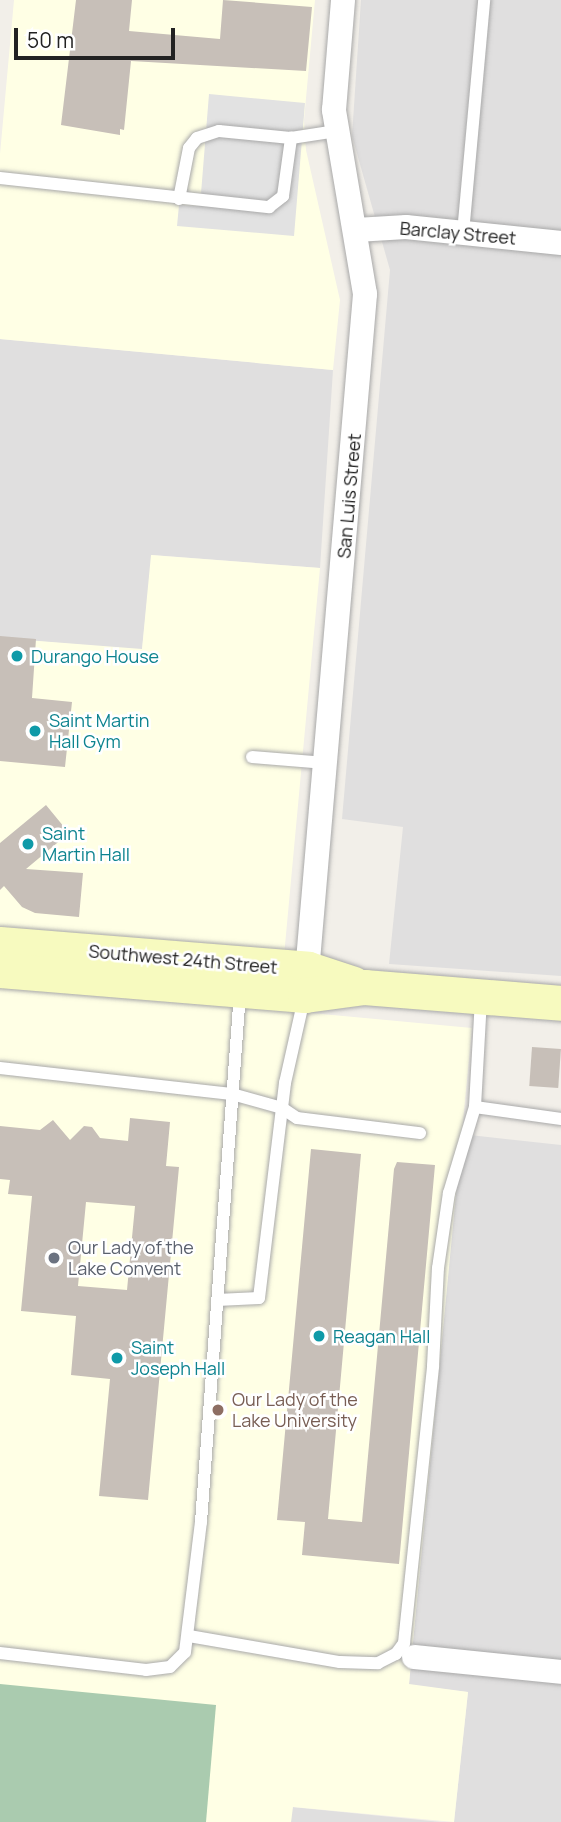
<!DOCTYPE html>
<style>
body{margin:0}
#map{position:relative;width:561px;height:1822px;overflow:hidden;background:#f2efe9;font-family:Manrope,sans-serif}
div>[style]{position:absolute}
[style*='--x']{left:calc(var(--x)*1px);top:calc(var(--y)*1px);width:calc(var(--w)*1px);rotate:calc(var(--a)*1deg)}
.residential>*{inset:0;background:#e0dfdf}
.education>*{inset:0;background:#ffffe5}
.cemetery>*{inset:0;background:#aacbaf}
.parking>*{inset:0;background:#e2e2e2}
.building>*{inset:0;background:#c7bfb8;transform-origin:0 0}
.roads{filter:drop-shadow(0 0 2px #a9a9a9) drop-shadow(0 0 2px #a9a9a9)}
.lane>*{height:12px;margin:-6px;padding:0 6px;transform-origin:6px;border-radius:6px;background:#fff}
.street>*{height:24px;margin:-12px;padding:0 12px;transform-origin:12px;border-radius:12px;background:#fff}
.secondary>*{height:35px;margin:-17.5px;padding:0 17.5px;transform-origin:17.5px;border-radius:17.5px;background:#f7fabf}
.dots>*{width:19px;height:19px;translate:-50% -50%;box-sizing:border-box;border:4px solid #fff;border-radius:50%}
span{translate:-50% -50%;white-space:nowrap;text-align:center;line-height:1.15;-webkit-text-stroke:5px #fff;paint-order:stroke}
.street-label{font-size:18px;color:#222}
.culture-label{font-size:18px;color:#0d838f}
.left{translate:0 -50%;text-align:left}
.worship-label{font-size:18px;color:#5b616d}
.education-label{font-size:18px;color:#785e54}
.scale{position:absolute;left:14px;top:28px;width:161px;height:32px;box-sizing:border-box;border:4px solid #222;border-top:0;padding-left:9px;font-size:21px;line-height:24px;white-space:nowrap;color:#222;-webkit-text-stroke:5px #fff;paint-order:stroke}
</style>
<div id="map">
<div class="residential">
<i style="clip-path:polygon(361px 0,561px 0,561px 976px,389px 964px,403px 827px,342px 819px,390px 270px,352px 136px)"></i>
<i style="clip-path:polygon(0 339px,333px 370px,320px 568px,152px 555px,142px 650px,0 638px)"></i>
<i style="clip-path:polygon(461px 1134px,561px 1145px,561px 1822px,454px 1822px,468px 1692px,409px 1685px)"></i>
<i style="clip-path:polygon(292px 1807px,441px 1822px,291px 1822px)"></i>
</div>
<div class="education">
<i style="clip-path:polygon(14px 0,315px 0,304px 120px,306px 150px,340px 300px,333px 370px,0 339px,0 154px)"></i>
<i style="clip-path:polygon(151px 555px,320px 568px,279px 1010px,472px 1028px,409px 1684px,468px 1692px,454px 1822px,293px 1807px,291px 1822px,0 1822px,0 638px,142px 649px)"></i>
</div>
<div class="cemetery">
<i style="clip-path:polygon(0 1684px,216px 1705px,206px 1822px,0 1822px)"></i>
</div>
<div class="parking">
<i style="clip-path:polygon(209px 94px,305px 103px,294px 236px,177px 226px,179px 205px,200px 206px)"></i>
</div>
<div class="building">
<i style="clip-path:polygon(76px 0,132px 0,129px 31px,220px 39px,223px 0,312px 7px,306px 71px,131px 61px,124px 130px,120px 129px,120px 135px,61px 125px)"></i>
<i style="clip-path:polygon(0 636px,36px 639px,32px 698px,72px 702px,65px 767px,0 761px)"></i>
<i style="clip-path:polygon(46px 805px,69px 833px,26px 869px,83px 873px,79px 917px,35px 913px,22px 907px,4px 886px,0 890px,0 843px)"></i>
<i style="left:532px;top:1047px;width:29px;height:39px;rotate:4deg"></i>
<i style="clip-path:polygon(evenodd,130px 1118px,170px 1122px,166px 1166px,179px 1167px,148px 1500px,99px 1496px,110px 1379px,71px 1375px,76px 1316px,21px 1311px,32px 1196px,8px 1194px,10px 1180px,0 1179px,0 1126px,40px 1130px,53px 1120px,70px 1140px,84px 1126px,92px 1127px,100px 1138px,128px 1141px,130px 1118px,86px 1202px,135px 1206px,127px 1290px,78px 1286px,86px 1202px)"></i>
<i style="clip-path:polygon(311px 1149px,361px 1154px,328px 1519px,362px 1522px,394px 1169px,397px 1162px,435px 1165px,399px 1564px,302px 1555px,305px 1522px,277px 1520px)"></i>
</div>
<div class="roads">
<div class="lane">
<i style="--x:0;--y:178;--w:271;--a:6.2"></i>
<i style="--x:269;--y:207;--w:18;--a:-38"></i>
<i style="--x:283;--y:196;--w:59;--a:-82.1"></i>
<i style="--x:291;--y:138;--w:46;--a:-8.8"></i>
<i style="--x:179;--y:199;--w:52;--a:-78.9"></i>
<i style="--x:189;--y:148;--w:13;--a:-51"></i>
<i style="--x:197;--y:138;--w:23;--a:-18"></i>
<i style="--x:219;--y:131;--w:72;--a:5.6"></i>
<i style="--x:463;--y:233;--w:234;--a:-84.8"></i>
<i style="--x:252;--y:757;--w:74;--a:4.6"></i>
<i style="--x:481;--y:999;--w:108;--a:93.2"></i>
<i style="--x:475;--y:1107;--w:87;--a:7.9"></i>
<i style="--x:0;--y:1068;--w:233;--a:6.4"></i>
<i style="--x:232;--y:1094;--w:52;--a:15.6"></i>
<i style="--x:282;--y:1108;--w:18;--a:34"></i>
<i style="--x:297;--y:1118;--w:124;--a:7"></i>
<i style="--x:217;--y:1300;--w:42;--a:-2.7"></i>
<i style="--x:259;--y:1298;--w:217;--a:-83.1"></i>
<i style="--x:285;--y:1083;--w:86;--a:-77.3"></i>
<i style="--x:189;--y:1636;--w:153;--a:9.8"></i>
<i style="--x:340;--y:1662;--w:38;--a:2"></i>
<i style="--x:378;--y:1663;--w:20;--a:-27"></i>
<i style="--x:396;--y:1654;--w:14;--a:-54"></i>
<i style="--x:404;--y:1643;--w:279;--a:-84"></i>
<i style="--x:433;--y:1366;--w:98;--a:-87.1"></i>
<i style="--x:438;--y:1268;--w:76;--a:-81.7"></i>
<i style="--x:449;--y:1193;--w:90;--a:-73.2"></i>
<i style="--x:0;--y:1653;--w:147;--a:6.6"></i>
<i style="--x:146;--y:1670;--w:24;--a:-7"></i>
<i style="--x:170;--y:1667;--w:21;--a:-45"></i>
<i style="--x:185;--y:1652;--w:131;--a:-83"></i>
<i style="--x:201;--y:1522;--w:531;--a:-85.79"></i>
</div>
<div class="street">
<i style="--x:356;--y:230;--w:50;--a:-3.4"></i>
<i style="--x:406;--y:227;--w:156;--a:5.9"></i>
<i style="--x:306;--y:984;--w:693;--a:-85.11"></i>
<i style="--x:365;--y:294;--w:187;--a:-99.6"></i>
<i style="--x:334;--y:110;--w:110;--a:-85.3"></i>
<i style="--x:414;--y:1657;--w:148;--a:5.8"></i>
</div>
<div class="secondary">
<i style="--x:0;--y:944;--w:309;--a:4.6"></i>
<i style="--x:308;--y:969;--w:48;--a:18.1"></i>
<i style="--x:0;--y:970;--w:306;--a:4.7"></i>
<i style="--x:305;--y:995;--w:60;--a:-7.7"></i>
<i style="--x:364;--y:987;--w:198;--a:4.6"></i>
</div>
</div>
<div class="dots">
<i style="left:17px;top:656px;background:#0f9aa8"></i>
<i style="left:35px;top:731px;background:#0f9aa8"></i>
<i style="left:28px;top:844px;background:#0f9aa8"></i>
<i style="left:54px;top:1258px;background:#6b7280"></i>
<i style="left:319px;top:1336px;background:#0f9aa8"></i>
<i style="left:117px;top:1358px;background:#0f9aa8"></i>
<i style="left:218px;top:1410px;background:#8d6e63"></i>
</div>
<div class="street-label">
<span style="left:458px;top:233px;rotate:5deg">Barclay Street</span>
<span style="left:349px;top:496px;rotate:-85deg">San Luis Street</span>
<span style="left:183px;top:959px;rotate:5deg">Southwest 24th Street</span>
</div>
<div class="culture-label">
<span class="left" style="left:31px;top:656px">Durango House</span>
<span class="left" style="left:49px;top:731px">Saint Martin<br>Hall Gym</span>
<span class="left" style="left:42px;top:844px">Saint<br>Martin Hall</span>
<span class="left" style="left:333px;top:1336px">Reagan Hall</span>
<span class="left" style="left:131px;top:1358px">Saint<br>Joseph Hall</span>
</div>
<div class="worship-label">
<span class="left" style="left:68px;top:1258px">Our Lady of the<br>Lake Convent</span>
</div>
<div class="education-label">
<span class="left" style="left:232px;top:1410px">Our Lady of the<br>Lake University</span>
</div>
<div class="scale">50 m</div>
</div>
